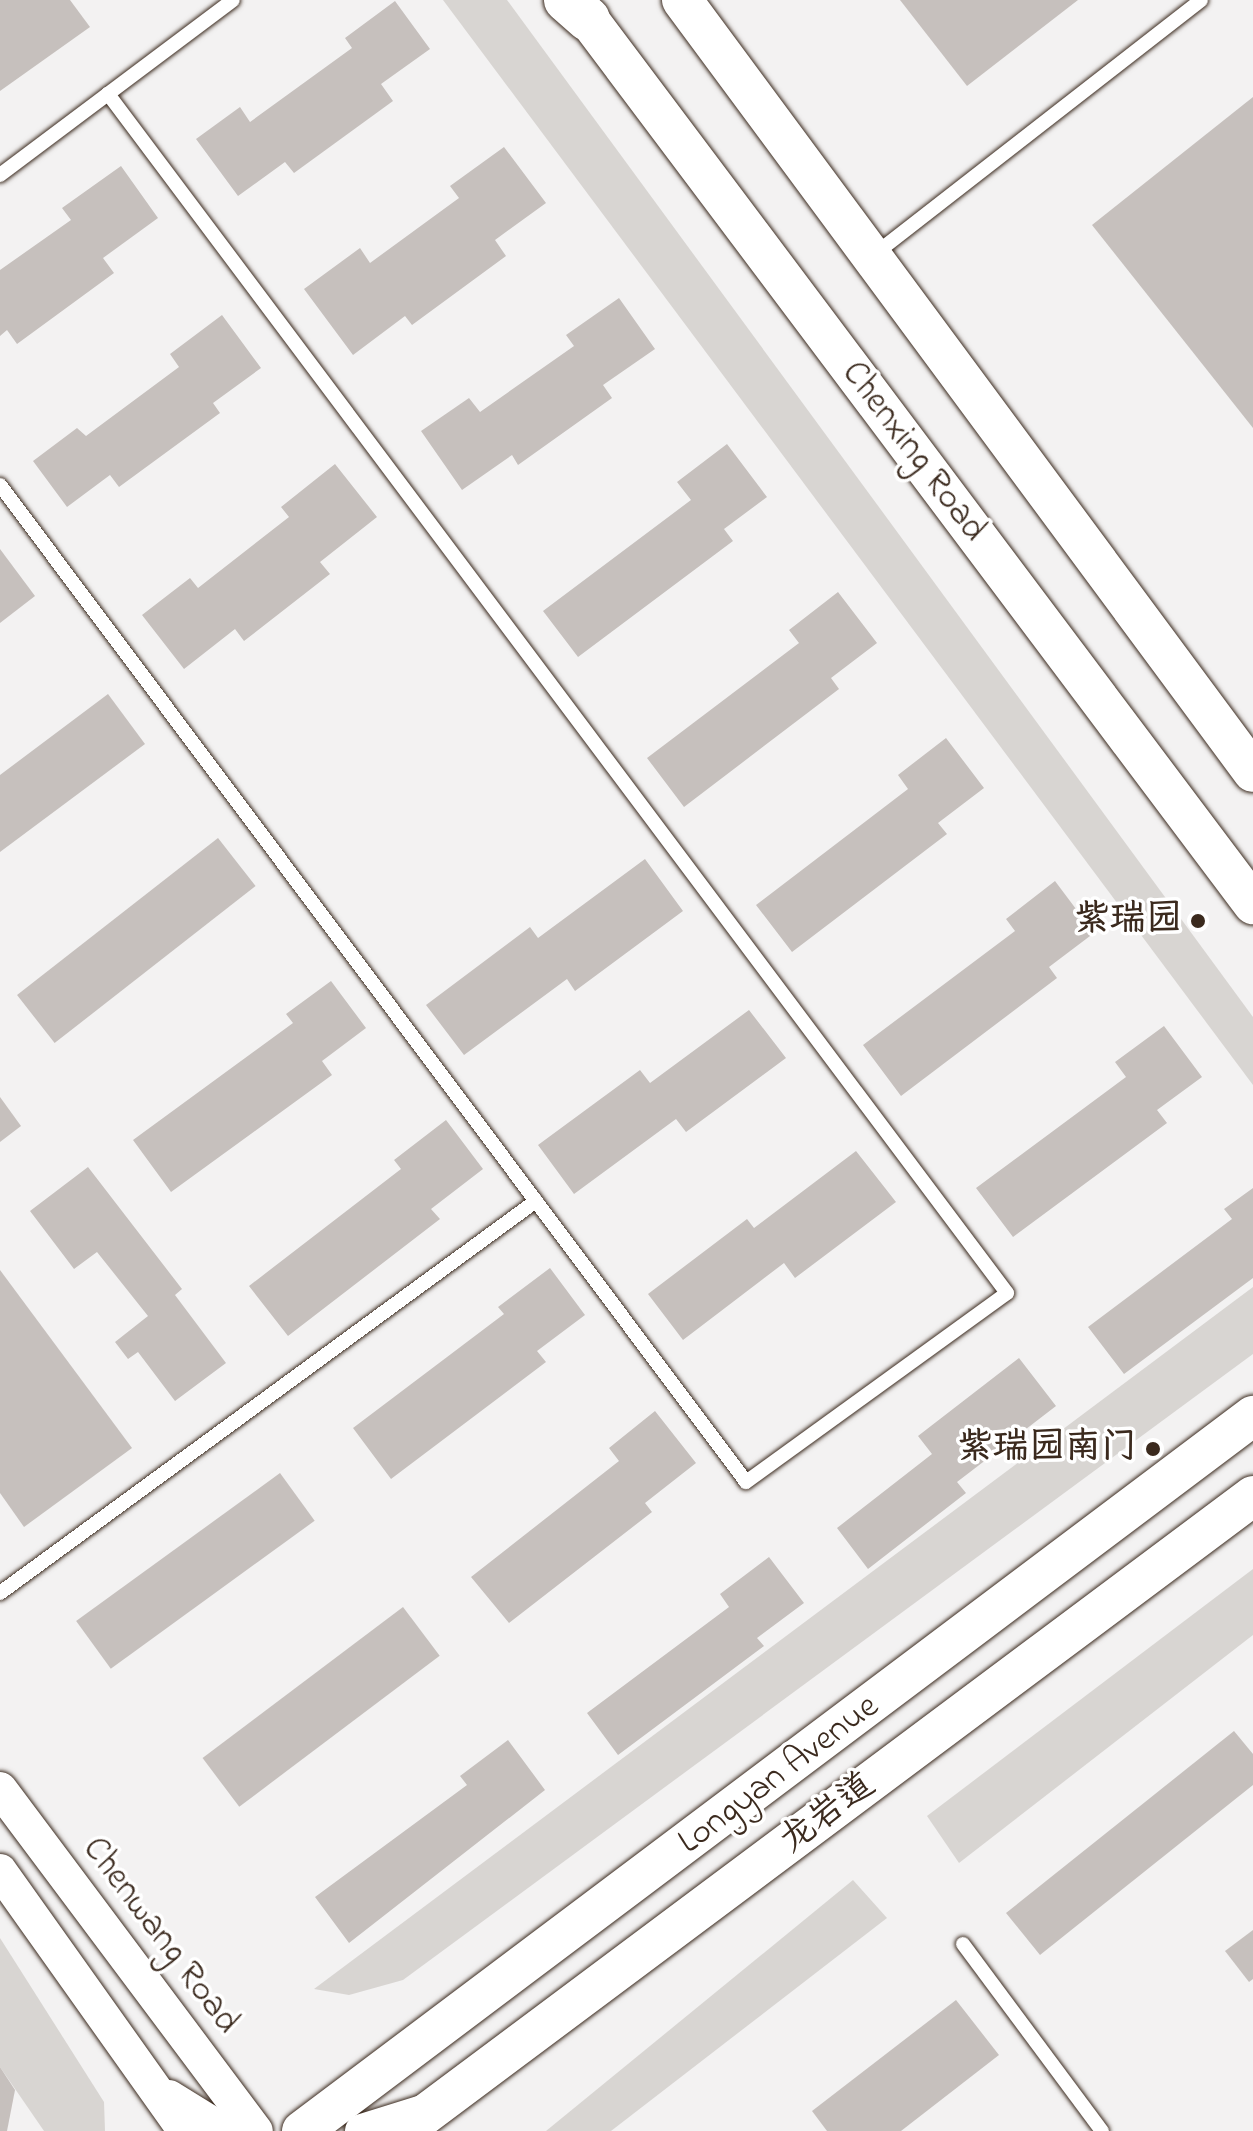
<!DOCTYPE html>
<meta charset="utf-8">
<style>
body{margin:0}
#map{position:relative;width:1253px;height:2131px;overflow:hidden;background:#f3f2f2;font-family:"Indie Flower","LXGW WenKai TC",sans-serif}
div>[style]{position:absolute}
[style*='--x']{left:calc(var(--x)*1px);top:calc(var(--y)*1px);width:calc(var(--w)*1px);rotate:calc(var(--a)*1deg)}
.green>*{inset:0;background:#d8d5d2}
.building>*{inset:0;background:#c6c0bd;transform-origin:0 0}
.roads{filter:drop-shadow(0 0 2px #3b2a1e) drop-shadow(0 0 2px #3b2a1e)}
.service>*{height:14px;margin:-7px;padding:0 7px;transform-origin:7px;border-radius:7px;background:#fff}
.tertiary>*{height:34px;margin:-17px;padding:0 17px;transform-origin:17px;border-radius:17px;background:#fff}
.secondary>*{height:40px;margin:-20px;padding:0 20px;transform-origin:20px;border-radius:20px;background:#fff}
.primary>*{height:44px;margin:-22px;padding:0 22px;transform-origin:22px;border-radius:22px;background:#fff}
.dots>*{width:22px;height:22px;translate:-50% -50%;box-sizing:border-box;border:4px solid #fff;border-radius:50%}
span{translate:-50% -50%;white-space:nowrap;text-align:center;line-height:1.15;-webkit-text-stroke:7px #fff;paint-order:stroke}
.street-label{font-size:36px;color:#3b2a1e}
.poi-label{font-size:36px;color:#3b2a1e;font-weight:700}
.right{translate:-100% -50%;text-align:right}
</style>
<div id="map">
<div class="green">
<i style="clip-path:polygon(443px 0,507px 0,1253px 1017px,1253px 1085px)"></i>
<i style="clip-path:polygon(1253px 1287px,1253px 1354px,403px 1980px,349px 1995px,314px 1989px)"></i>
<i style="clip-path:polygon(1253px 1569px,1253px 1635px,959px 1863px,927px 1816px)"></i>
<i style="clip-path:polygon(853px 1880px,887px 1918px,611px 2131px,546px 2131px)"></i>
<i style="clip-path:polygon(0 1938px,104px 2102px,105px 2131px,44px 2131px,0 2067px)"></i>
</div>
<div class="building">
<i style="clip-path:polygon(0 0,70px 0,90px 27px,0 91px)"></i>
<i style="clip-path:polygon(900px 0,1078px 0,967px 86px)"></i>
<i style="clip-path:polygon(395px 1px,430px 49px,381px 84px,393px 101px,294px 173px,285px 162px,238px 196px,196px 139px,240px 107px,250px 122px,352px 48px,345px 38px)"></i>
<i style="clip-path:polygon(1253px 97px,1253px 428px,1092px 225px)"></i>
<i style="clip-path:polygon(504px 147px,546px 203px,495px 240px,506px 256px,412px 325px,405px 316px,353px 355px,304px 289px,360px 248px,370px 263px,459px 198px,450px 186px)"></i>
<i style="clip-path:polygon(121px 166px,158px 218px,103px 258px,114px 273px,17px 344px,7px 330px,0 336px,0 270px,71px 220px,62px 208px)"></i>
<i style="clip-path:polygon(619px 298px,655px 349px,603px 385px,612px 398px,518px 465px,512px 455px,462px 490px,421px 431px,469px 398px,480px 412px,574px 346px,566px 335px)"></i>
<i style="clip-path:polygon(222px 315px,261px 368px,213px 403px,220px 413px,119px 487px,110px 475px,67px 507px,33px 461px,77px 428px,86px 436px,179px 367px,170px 354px)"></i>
<i style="clip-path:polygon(727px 444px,767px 497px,724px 529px,733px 541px,578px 657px,543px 611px,691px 500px,677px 482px)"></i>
<i style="clip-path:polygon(335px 464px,377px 517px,320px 562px,330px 574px,244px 641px,235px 629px,184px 669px,142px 615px,190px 578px,198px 588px,289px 517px,281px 507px)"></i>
<i style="clip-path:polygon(0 549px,35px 596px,0 623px)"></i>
<i style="clip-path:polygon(838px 592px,877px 643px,831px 678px,839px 689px,684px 807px,647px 758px,799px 643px,789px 630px)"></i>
<i style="clip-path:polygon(108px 694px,145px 744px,0 852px,0 775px)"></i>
<i style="clip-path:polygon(946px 738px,984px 788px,938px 823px,947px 834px,792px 952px,756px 905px,908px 789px,898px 775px)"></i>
<i style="left:218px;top:838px;width:61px;height:255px;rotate:52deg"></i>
<i style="clip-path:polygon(645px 859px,683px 911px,575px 991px,567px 979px,464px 1055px,426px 1005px,530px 927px,538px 938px)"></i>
<i style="clip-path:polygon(1055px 881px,1094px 933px,1049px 967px,1057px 978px,901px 1096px,863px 1045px,1015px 931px,1006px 919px)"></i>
<i style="clip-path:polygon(331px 981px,366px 1028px,322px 1061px,332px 1075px,171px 1192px,133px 1140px,293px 1023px,286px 1014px)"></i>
<i style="clip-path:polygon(749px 1010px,786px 1058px,686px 1132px,676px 1119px,574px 1194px,538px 1145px,640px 1070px,650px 1083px)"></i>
<i style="clip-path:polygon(1164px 1026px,1202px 1077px,1157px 1110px,1167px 1123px,1013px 1237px,976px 1188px,1126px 1077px,1115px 1062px)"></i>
<i style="clip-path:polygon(0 1097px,21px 1126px,0 1142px)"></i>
<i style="clip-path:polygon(446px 1120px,483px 1169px,431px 1209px,440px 1219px,288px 1336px,249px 1286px,401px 1169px,394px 1160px)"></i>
<i style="clip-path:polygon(856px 1151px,896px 1202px,795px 1278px,784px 1263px,683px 1340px,648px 1294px,747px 1219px,754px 1228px)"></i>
<i style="clip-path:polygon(88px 1167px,182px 1289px,175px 1295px,226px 1363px,175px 1401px,138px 1352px,128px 1359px,115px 1342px,148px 1316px,97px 1252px,74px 1269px,30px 1211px)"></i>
<i style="clip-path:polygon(1253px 1188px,1253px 1278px,1124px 1374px,1088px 1327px,1232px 1219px,1224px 1209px)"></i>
<i style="clip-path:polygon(550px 1268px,585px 1315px,537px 1351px,546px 1362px,391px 1479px,353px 1428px,504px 1314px,498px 1307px)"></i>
<i style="clip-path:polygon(0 1270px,132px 1448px,24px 1527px,0 1493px)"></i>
<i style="clip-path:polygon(1019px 1358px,1056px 1406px,957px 1482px,966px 1493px,868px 1569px,837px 1528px,932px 1454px,918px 1436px)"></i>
<i style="clip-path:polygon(655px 1411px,696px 1463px,645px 1503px,652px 1512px,509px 1623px,471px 1577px,619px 1461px,609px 1448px)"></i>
<i style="left:280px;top:1473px;width:59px;height:252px;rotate:54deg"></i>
<i style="clip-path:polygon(769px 1557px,804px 1603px,757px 1638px,764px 1646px,618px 1755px,587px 1713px,729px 1607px,720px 1594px)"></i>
<i style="left:403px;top:1607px;width:61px;height:251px;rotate:53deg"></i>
<i style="clip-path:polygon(1234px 1731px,1253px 1754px,1253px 1785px,1040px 1955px,1006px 1913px)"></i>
<i style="clip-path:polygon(508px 1740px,545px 1790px,349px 1943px,315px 1897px,467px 1785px,460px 1776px)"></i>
<i style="clip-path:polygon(1253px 1930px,1253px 1979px,1249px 1982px,1225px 1951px)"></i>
<i style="clip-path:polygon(956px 2000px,999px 2055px,901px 2131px,827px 2131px,812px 2111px)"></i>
<i style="clip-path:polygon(0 2067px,15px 2090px,7px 2131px,0 2131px)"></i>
</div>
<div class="roads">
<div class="service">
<i style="--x:0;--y:175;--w:291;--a:-36.9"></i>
<i style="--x:875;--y:254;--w:413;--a:-37.9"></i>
<i style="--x:0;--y:485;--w:1245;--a:53.19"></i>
<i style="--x:746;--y:1482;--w:322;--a:-35.9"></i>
<i style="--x:1007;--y:1293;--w:1499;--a:-126.86"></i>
<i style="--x:0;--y:1593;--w:664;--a:-36.18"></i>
<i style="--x:963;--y:1944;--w:233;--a:53.4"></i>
</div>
<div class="tertiary">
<i style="--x:0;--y:1789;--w:427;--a:53.2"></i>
<i style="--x:0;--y:1871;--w:319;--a:54.6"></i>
<i style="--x:169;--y:2097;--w:65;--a:31.7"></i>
<i style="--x:362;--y:2131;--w:67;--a:-17.4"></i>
</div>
<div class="secondary">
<i style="--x:574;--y:0;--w:1131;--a:53.09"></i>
<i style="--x:682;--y:0;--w:960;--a:53.51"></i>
<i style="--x:302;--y:2131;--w:1190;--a:-36.94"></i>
<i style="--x:403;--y:2131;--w:1061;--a:-36.76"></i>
</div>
<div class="primary">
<i style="--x:566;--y:0;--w:29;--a:41"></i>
</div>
</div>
<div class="dots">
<i style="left:1198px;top:921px;background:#3b2a1e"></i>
<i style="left:1153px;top:1449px;background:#3b2a1e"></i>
</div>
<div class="street-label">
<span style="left:913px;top:452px;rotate:53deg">Chenxing Road</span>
<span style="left:779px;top:1775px;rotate:-37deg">Longyan Avenue</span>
<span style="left:828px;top:1814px;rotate:-37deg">龙岩道</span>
<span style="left:160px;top:1936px;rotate:53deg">Chenwang Road</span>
</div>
<div class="poi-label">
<span class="right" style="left:1182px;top:921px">紫瑞园</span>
<span class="right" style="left:1137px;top:1449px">紫瑞园南门</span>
</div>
</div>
